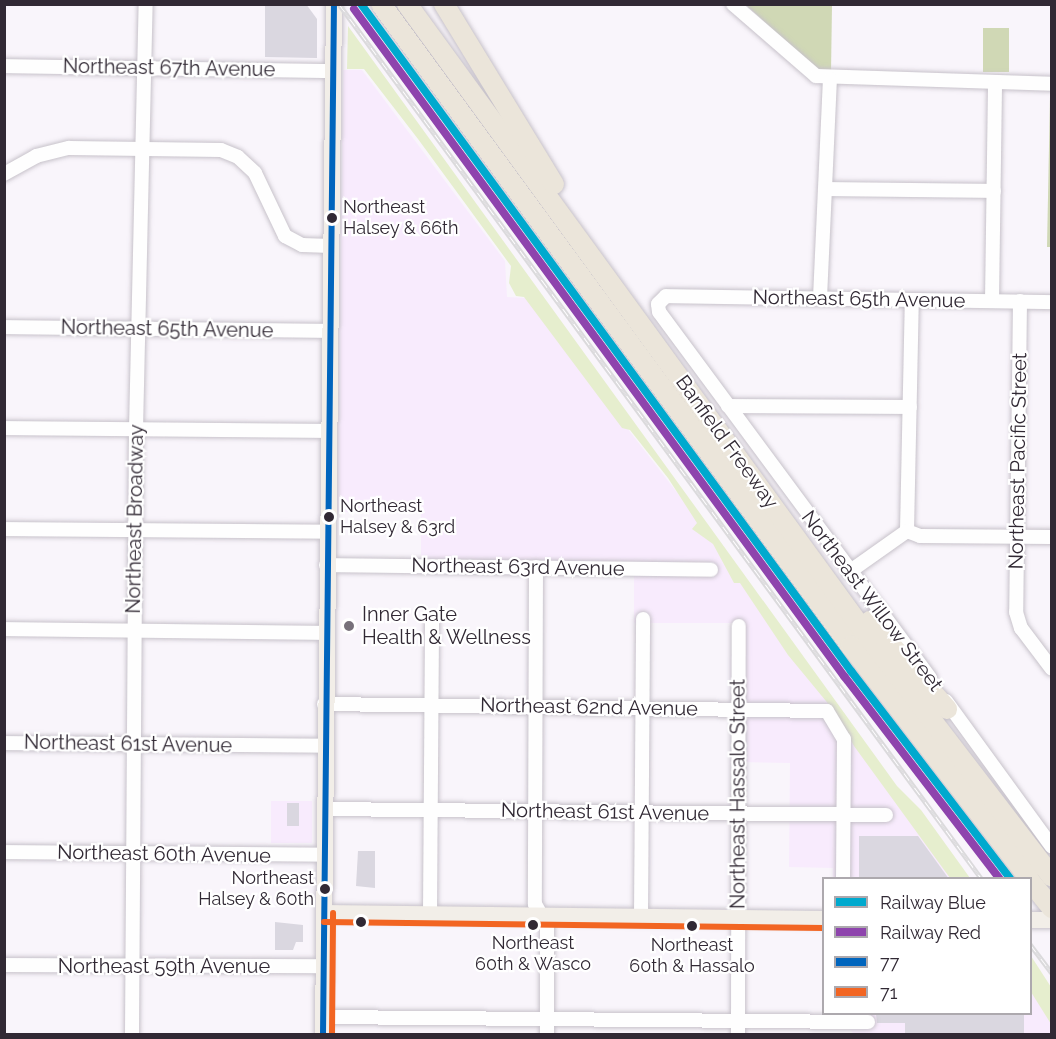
<!DOCTYPE html>
<style>
body{margin:0}
#map{position:relative;width:1056px;height:1039px;overflow:hidden;background:#f9f5fb;font-family:Raleway,sans-serif}
div>[style]{position:absolute}
[style*='--x']{left:calc(var(--x)*1px);top:calc(var(--y)*1px);width:calc(var(--w)*1px);rotate:calc(var(--a)*1deg)}
.built>*{inset:0;background:#f8ebfd;transform-origin:0 0}
.green>*{inset:0;background:#e6eece}
.forest>*{inset:0;background:#d0d8b5;transform-origin:0 0}
.building>*{inset:0;background:#dad7e0;transform-origin:0 0}
.roads{filter:drop-shadow(0 0 2px #c7c2ca) drop-shadow(0 0 2px #c7c2ca)}
.minor>*{height:14px;margin:-7px;padding:0 7px;transform-origin:7px;border-radius:7px;background:#fefefe}
.major>*{height:16px;margin:-8px;padding:0 8px;transform-origin:8px;border-radius:8px;background:#f2eee8}
.highway>*{height:20px;margin:-10px;padding:0 10px;transform-origin:10px;border-radius:10px;background:#ebe5da}
.rail>*{height:5px;margin-top:-2.5px;transform-origin:0;background:repeating-linear-gradient(90deg,#fff 0 9px,#dbdadc 0 18px);box-sizing:border-box;border-block:2px solid #dbdadc}
.bus-1>*{height:6px;margin:-3px;padding:0 3px;transform-origin:3px;border-radius:3px;background:#0065bd}
.bus-2>*{height:6px;margin:-3px;padding:0 3px;transform-origin:3px;border-radius:3px;background:#f26522}
.rail-1>*{height:8px;margin:-4px;padding:0 4px;transform-origin:4px;border-radius:4px;background:#00a9ce}
.rail-2>*{height:8px;margin:-4px;padding:0 4px;transform-origin:4px;border-radius:4px;background:#8e44ad}
.dots>*{width:16px;height:16px;translate:-50% -50%;box-sizing:border-box;border:3px solid #fff;border-radius:50%}
span{translate:-50% -50%;white-space:nowrap;text-align:center;line-height:1.15;-webkit-text-stroke:4.5px #fff;paint-order:stroke}
.bus-label{font-size:18px;color:#312934}
.left{translate:0 -50%;text-align:left}
.right{translate:-100% -50%;text-align:right}
.street-label{font-size:20px;color:#312934}
.poi-label{font-size:20px;color:#312934}
.frame{position:absolute;inset:0;border:6px solid #312934;pointer-events:none}
.legend{position:absolute;left:822px;top:877px;width:210px;height:138px;box-sizing:border-box;background:#fff;border:2px solid #ada9ae;margin:0;padding:8px 10px;list-style:none;font-size:18px;color:#312934}
.legend li{display:flex;align-items:center;gap:12px;height:30px}
.legend b{width:30px;border:2px solid #ada9ae}
</style>
<div id="map">
<div class="built">
<i style="clip-path:polygon(343px 70px,362px 70px,505px 261px,507px 297px,526px 298px,679px 495px,954px 878px,833px 878px,833px 868px,789px 867px,790px 763px,739px 762px,738px 623px,634px 623px,634px 570px,421px 568px,421px 513px,337px 512px)"></i>
<i style="left:271px;top:801px;width:41px;height:42px"></i>
<i style="clip-path:polygon(1031px 990px,1051px 1016px,1051px 1034px,854px 1034px,836px 1015px,1030px 1014px)"></i>
</div>
<div class="green">
<i style="clip-path:polygon(348px 26px,897px 786px,921px 810px,970px 878px,950px 878px,854px 746px,835px 712px,788px 655px,740px 583px,734px 583px,713px 544px,692px 529px,697px 523px,668px 478px,630px 430px,622px 428px,524px 297px,516px 296px,509px 283px,511px 266px,418px 139px,364px 69px,347px 69px)"></i>
<i style="clip-path:polygon(1031px 956px,1051px 987px,1051px 1024px,1031px 992px)"></i>
</div>
<div class="forest">
<i style="clip-path:polygon(746px 5px,832px 5px,831px 72px,817px 69px)"></i>
<i style="left:983px;top:28px;width:26px;height:44px"></i>
<i style="clip-path:polygon(1050px 96px,1052px 96px,1051px 247px,1047px 247px)"></i>
</div>
<div class="building">
<i style="clip-path:polygon(265px 4px,306px 4px,317px 19px,317px 58px,265px 57px)"></i>
<i style="left:287px;top:803px;width:12px;height:23px"></i>
<i style="clip-path:polygon(859px 836px,918px 836px,949px 879px,859px 879px)"></i>
<i style="clip-path:polygon(358px 851px,375px 851px,375px 888px,356px 886px)"></i>
<i style="clip-path:polygon(275px 922px,303px 925px,303px 942px,296px 942px,293px 950px,275px 950px)"></i>
<i style="clip-path:polygon(876px 1014px,1024px 1014px,1024px 1034px,905px 1033px,905px 1023px,877px 1023px)"></i>
</div>
<div class="roads">
<div class="minor">
<i style="--x:733;--y:4;--w:110;--a:40.9"></i>
<i style="--x:816;--y:76;--w:236;--a:1.9"></i>
<i style="--x:4;--y:66;--w:329;--a:0.9"></i>
<i style="--x:4;--y:174;--w:37;--a:-29"></i>
<i style="--x:36;--y:156;--w:34;--a:-14"></i>
<i style="--x:69;--y:148;--w:152;--a:0.8"></i>
<i style="--x:221;--y:150;--w:18;--a:22"></i>
<i style="--x:238;--y:157;--w:23;--a:43"></i>
<i style="--x:255;--y:173;--w:70;--a:64.5"></i>
<i style="--x:285;--y:236;--w:19;--a:28"></i>
<i style="--x:302;--y:245;--w:29;--a:2"></i>
<i style="--x:829;--y:189;--w:165;--a:0.7"></i>
<i style="--x:820;--y:298;--w:219;--a:-87.4"></i>
<i style="--x:992;--y:301;--w:218;--a:-89.2"></i>
<i style="--x:1020;--y:301;--w:311;--a:90.7"></i>
<i style="--x:1016;--y:612;--w:17;--a:73"></i>
<i style="--x:1021;--y:628;--w:51;--a:52.9"></i>
<i style="--x:4;--y:327;--w:325;--a:0.7"></i>
<i style="--x:728;--y:406;--w:182;--a:0.3"></i>
<i style="--x:4;--y:428;--w:323;--a:0.5"></i>
<i style="--x:4;--y:529;--w:322;--a:0.5"></i>
<i style="--x:907;--y:531;--w:231;--a:-88.8"></i>
<i style="--x:326;--y:565;--w:385;--a:0.7"></i>
<i style="--x:536;--y:567;--w:337;--a:90.2"></i>
<i style="--x:535;--y:904;--w:25;--a:61"></i>
<i style="--x:547;--y:926;--w:108;--a:90"></i>
<i style="--x:849;--y:572;--w:71;--a:-35.3"></i>
<i style="--x:907;--y:531;--w:14;--a:21"></i>
<i style="--x:920;--y:536;--w:132;--a:0.4"></i>
<i style="--x:4;--y:629;--w:321;--a:0.7"></i>
<i style="--x:930;--y:678;--w:455;--a:-126.5"></i>
<i style="--x:659;--y:312;--w:8;--a:-97"></i>
<i style="--x:658;--y:304;--w:11;--a:-45"></i>
<i style="--x:666;--y:296;--w:386;--a:0.9"></i>
<i style="--x:946;--y:701;--w:180;--a:54"></i>
<i style="--x:324;--y:704;--w:503;--a:0.8"></i>
<i style="--x:827;--y:711;--w:33;--a:59"></i>
<i style="--x:844;--y:739;--w:139;--a:90.4"></i>
<i style="--x:4;--y:743;--w:320;--a:0.5"></i>
<i style="--x:324;--y:809;--w:562;--a:0.61"></i>
<i style="--x:4;--y:852;--w:320;--a:0.5"></i>
<i style="--x:430;--y:914;--w:293;--a:-89.6"></i>
<i style="--x:641;--y:917;--w:298;--a:-89.6"></i>
<i style="--x:4;--y:965;--w:319;--a:0.2"></i>
<i style="--x:323;--y:1017;--w:545;--a:0.53"></i>
<i style="--x:132;--y:1034;--w:605;--a:-89.62"></i>
<i style="--x:136;--y:429;--w:425;--a:-88.7"></i>
<i style="--x:738;--y:1034;--w:408;--a:-89.9"></i>
</div>
<div class="major">
<i style="--x:324;--y:913;--w:500;--a:0.69"></i>
<i style="--x:1030;--y:920;--w:22;--a:0"></i>
<i style="--x:323;--y:1034;--w:1030;--a:-89.39"></i>
</div>
<div class="highway">
<i style="--x:381;--y:4;--w:796;--a:53.79"></i>
<i style="--x:851;--y:646;--w:292;--a:52.5"></i>
<i style="--x:407;--y:4;--w:783;--a:53.93"></i>
<i style="--x:868;--y:637;--w:302;--a:52.5"></i>
<i style="--x:444;--y:4;--w:211;--a:58.6"></i>
<i style="--x:870;--y:621;--w:117;--a:48.8"></i>
<i style="--x:1030;--y:881;--w:35;--a:51"></i>
</div>
</div>
<div class="rail">
<i style="--x:339;--y:4;--w:1084;--a:53.7"></i>
<i style="--x:1030;--y:944;--w:36;--a:53"></i>
</div>
<div class="bus-1">
<i style="--x:323;--y:1034;--w:1030;--a:-89.39"></i>
</div>
<div class="bus-2">
<i style="--x:324;--y:922;--w:500;--a:0.69"></i>
<i style="--x:332;--y:1034;--w:121;--a:-89.5"></i>
</div>
<div class="rail-1">
<i style="--x:361;--y:4;--w:828;--a:53.7"></i>
<i style="--x:851;--y:671;--w:261;--a:52.5"></i>
</div>
<div class="rail-2">
<i style="--x:354;--y:9;--w:828;--a:53.7"></i>
<i style="--x:844;--y:676;--w:255;--a:52.5"></i>
</div>
<div class="dots">
<i style="left:332px;top:218px;background:#312934"></i>
<i style="left:329px;top:517px;background:#312934"></i>
<i style="left:349px;top:626px;background:#77707a"></i>
<i style="left:325px;top:889px;background:#312934"></i>
<i style="left:361px;top:922px;background:#312934"></i>
<i style="left:533px;top:925px;background:#312934"></i>
<i style="left:692px;top:926px;background:#312934"></i>
</div>
<div class="bus-label">
<span class="left" style="left:343px;top:218px">Northeast<br>Halsey &amp; 66th</span>
<span class="left" style="left:340px;top:517px">Northeast<br>Halsey &amp; 63rd</span>
<span class="right" style="left:314px;top:889px">Northeast<br>Halsey &amp; 60th</span>
<span style="left:533px;top:954px">Northeast<br>60th &amp; Wasco</span>
<span style="left:692px;top:956px">Northeast<br>60th &amp; Hassalo</span>
</div>
<div class="street-label">
<span style="left:169px;top:68px;rotate:1deg">Northeast 67th Avenue</span>
<span style="left:859px;top:299px;rotate:1deg">Northeast 65th Avenue</span>
<span style="left:167px;top:329px;rotate:1deg">Northeast 65th Avenue</span>
<span style="left:727px;top:442px;rotate:54deg">Banfield Freeway</span>
<span style="left:1018px;top:461px;rotate:-89deg">Northeast Pacific Street</span>
<span style="left:135px;top:519px;rotate:-89deg">Northeast Broadway</span>
<span style="left:518px;top:567px;rotate:1deg">Northeast 63rd Avenue</span>
<span style="left:872px;top:601px;rotate:53deg">Northeast Willow Street</span>
<span style="left:589px;top:707px;rotate:1deg">Northeast 62nd Avenue</span>
<span style="left:128px;top:744px;rotate:1deg">Northeast 61st Avenue</span>
<span style="left:738px;top:794px;rotate:-90deg">Northeast Hassalo Street</span>
<span style="left:605px;top:812px;rotate:1deg">Northeast 61st Avenue</span>
<span style="left:164px;top:854px;rotate:1deg">Northeast 60th Avenue</span>
<span style="left:164px;top:966px">Northeast 59th Avenue</span>
</div>
<div class="poi-label">
<span class="left" style="left:362px;top:626px">Inner Gate<br>Health &amp; Wellness</span>
</div>
<div class="frame"></div>
<ul class="legend">
<li><b style="height:8px;background:#00a9ce"></b>Railway Blue</li>
<li><b style="height:8px;background:#8e44ad"></b>Railway Red</li>
<li><b style="height:8px;background:#0065bd"></b>77</li>
<li><b style="height:8px;background:#f26522"></b>71</li>
</ul>
</div>
